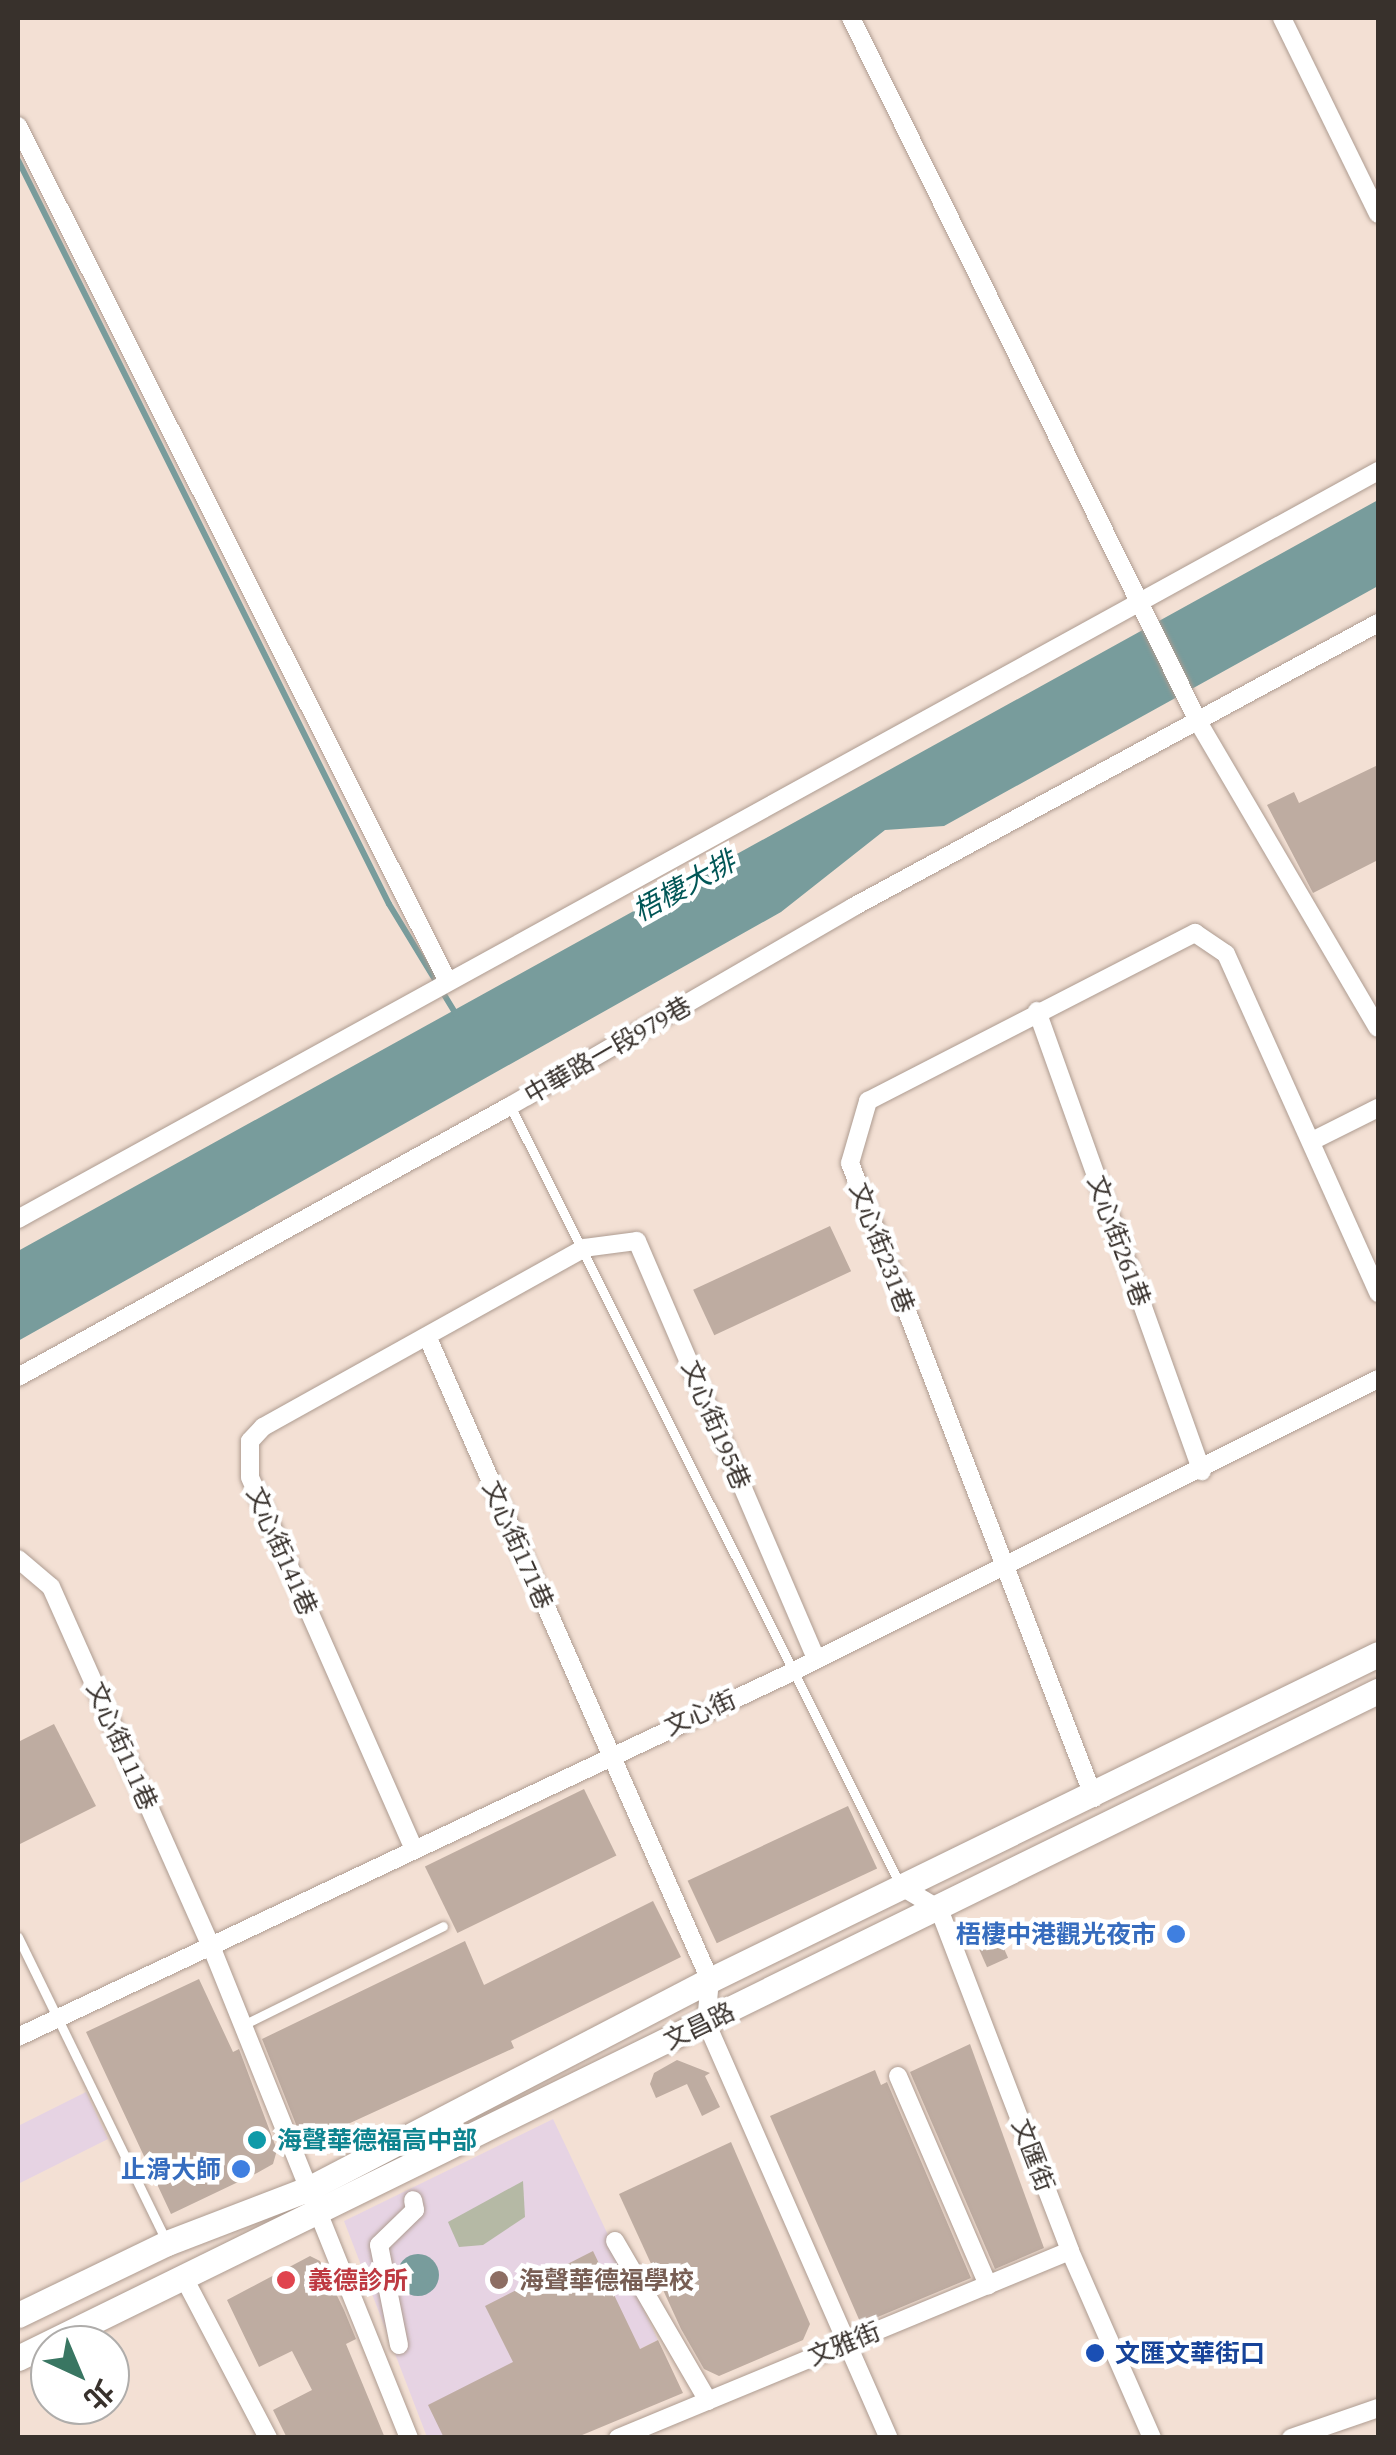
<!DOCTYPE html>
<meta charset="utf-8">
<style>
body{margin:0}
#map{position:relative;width:1396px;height:2455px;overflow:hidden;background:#f3e0d4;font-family:"Source Serif 4","Noto Sans TC",serif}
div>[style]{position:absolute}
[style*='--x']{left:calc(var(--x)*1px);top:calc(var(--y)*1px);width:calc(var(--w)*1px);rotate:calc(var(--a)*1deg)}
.education>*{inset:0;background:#e6d3e3}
.green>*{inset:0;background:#b5b9a5}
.water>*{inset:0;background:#789c9c}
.round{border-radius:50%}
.stream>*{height:6px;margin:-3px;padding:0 3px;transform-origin:3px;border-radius:3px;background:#789c9c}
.building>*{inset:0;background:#beaca1;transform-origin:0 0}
.roads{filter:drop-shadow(0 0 2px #ae9c91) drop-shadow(0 0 2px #ae9c91)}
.lane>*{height:9px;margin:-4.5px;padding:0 4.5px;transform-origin:4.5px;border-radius:4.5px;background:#fff}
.street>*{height:18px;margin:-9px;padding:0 9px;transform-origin:9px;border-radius:9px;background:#fff}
.secondary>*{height:25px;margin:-12.5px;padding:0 12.5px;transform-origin:12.5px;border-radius:12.5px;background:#fff}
.dots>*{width:28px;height:28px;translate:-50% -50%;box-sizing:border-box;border:5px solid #fff;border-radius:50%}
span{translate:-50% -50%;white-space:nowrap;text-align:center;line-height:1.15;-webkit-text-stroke:9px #fff;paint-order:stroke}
.street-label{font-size:25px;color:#38312c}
.shop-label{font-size:25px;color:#366cbe;font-weight:700}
.right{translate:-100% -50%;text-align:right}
.culture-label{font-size:25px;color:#0d838f;font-weight:700}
.left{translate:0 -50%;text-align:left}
.health-label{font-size:25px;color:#be3a42;font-weight:700}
.education-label{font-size:25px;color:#785e54;font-weight:700}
.transit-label{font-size:25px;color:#164399;font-weight:700}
.water-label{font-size:28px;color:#005656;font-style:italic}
.frame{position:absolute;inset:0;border:20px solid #38312c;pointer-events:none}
.north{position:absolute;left:30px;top:2325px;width:100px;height:100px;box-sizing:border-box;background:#fff;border:2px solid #afadab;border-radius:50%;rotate:136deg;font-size:28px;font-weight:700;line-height:40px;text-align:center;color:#38312c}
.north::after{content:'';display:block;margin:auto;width:35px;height:45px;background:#397662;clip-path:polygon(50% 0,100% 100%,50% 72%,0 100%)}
</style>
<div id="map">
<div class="education">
<i style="clip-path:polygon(86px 2092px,108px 2139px,18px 2184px,18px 2126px)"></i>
<i style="clip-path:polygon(553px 2119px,658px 2340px,462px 2437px,427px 2437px,344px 2221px)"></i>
</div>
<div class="green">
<i style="clip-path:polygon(523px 2181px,525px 2217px,483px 2245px,459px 2247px,448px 2222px)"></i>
</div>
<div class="water">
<i style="clip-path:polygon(1378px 500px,1378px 586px,944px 826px,885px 830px,781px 912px,18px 1341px,18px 1251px)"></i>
<i class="round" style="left:397px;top:2254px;width:42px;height:42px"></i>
</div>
<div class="stream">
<i style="--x:18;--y:160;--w:831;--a:63.5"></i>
<i style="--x:389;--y:904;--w:129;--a:58.7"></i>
</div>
<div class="building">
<i style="clip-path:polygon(1378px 765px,1378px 860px,1313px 893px,1267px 805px,1294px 792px,1299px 803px)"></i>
<i style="left:830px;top:1226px;width:50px;height:151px;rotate:65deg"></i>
<i style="clip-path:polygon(54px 1724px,96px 1806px,18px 1845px,18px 1742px)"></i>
<i style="left:584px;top:1789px;width:74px;height:177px;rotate:64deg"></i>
<i style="left:848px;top:1806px;width:69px;height:177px;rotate:65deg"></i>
<i style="clip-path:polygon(653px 1901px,681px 1957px,511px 2041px,514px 2048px,313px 2140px,297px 2127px,262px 2039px,465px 1941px,484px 1985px)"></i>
<i style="left:993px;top:1924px;width:37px;height:23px;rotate:66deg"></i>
<i style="clip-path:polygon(199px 1979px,233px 2052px,239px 2049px,277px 2150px,273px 2164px,257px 2173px,171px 2214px,86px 2032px)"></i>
<i style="clip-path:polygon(970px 2044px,1044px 2248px,995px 2269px,910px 2072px)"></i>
<i style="clip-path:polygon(677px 2060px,710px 2073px,705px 2076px,720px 2107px,702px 2116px,687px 2084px,656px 2098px,650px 2084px,654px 2073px)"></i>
<i style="clip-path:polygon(875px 2070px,881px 2085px,887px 2082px,971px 2278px,861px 2324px,770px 2116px)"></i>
<i style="clip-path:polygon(731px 2142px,810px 2324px,803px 2340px,719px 2376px,704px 2369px,681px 2329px,619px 2194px)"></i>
<i style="clip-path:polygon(593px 2251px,640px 2349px,658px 2340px,683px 2393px,575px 2438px,444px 2438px,428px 2405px,513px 2362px,485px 2306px)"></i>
<i style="clip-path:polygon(310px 2256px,320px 2261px,344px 2310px,356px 2339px,346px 2344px,385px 2438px,287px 2438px,273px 2410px,312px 2390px,292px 2351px,259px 2367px,227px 2300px)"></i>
</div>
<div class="roads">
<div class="lane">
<i style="--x:510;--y:1106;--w:873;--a:63.38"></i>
<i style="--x:18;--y:1937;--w:337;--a:64"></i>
<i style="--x:243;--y:2025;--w:223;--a:-26.3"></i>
</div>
<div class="street">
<i style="--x:851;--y:18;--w:788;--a:63.73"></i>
<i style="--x:1200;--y:725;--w:351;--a:59.6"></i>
<i style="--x:1282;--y:18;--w:218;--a:63.9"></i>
<i style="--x:18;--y:126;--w:958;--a:63.33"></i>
<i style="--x:1037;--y:1011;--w:489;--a:70.3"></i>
<i style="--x:1312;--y:1141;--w:74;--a:-26.6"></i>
<i style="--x:18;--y:1219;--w:1552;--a:-28.81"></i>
<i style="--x:427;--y:1336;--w:703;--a:66.28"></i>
<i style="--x:710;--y:1980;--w:42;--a:95.4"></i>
<i style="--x:706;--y:2022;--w:454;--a:66.3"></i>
<i style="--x:18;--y:1377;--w:562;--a:-28.85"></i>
<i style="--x:510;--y:1106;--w:397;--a:-30.1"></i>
<i style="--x:853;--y:907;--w:597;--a:-28.41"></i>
<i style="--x:18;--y:1559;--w:43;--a:40.3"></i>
<i style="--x:51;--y:1587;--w:393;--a:66"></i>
<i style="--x:211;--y:1946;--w:530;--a:68.08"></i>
<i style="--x:1094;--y:1798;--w:680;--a:-111.02"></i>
<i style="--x:850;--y:1163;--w:65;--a:-73.8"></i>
<i style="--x:868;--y:1101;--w:368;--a:-27.2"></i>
<i style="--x:1195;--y:933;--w:37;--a:34"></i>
<i style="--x:1226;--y:954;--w:372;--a:65.8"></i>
<i style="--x:413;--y:1847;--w:404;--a:-113.8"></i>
<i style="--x:250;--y:1477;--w:36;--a:-90"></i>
<i style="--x:250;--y:1441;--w:19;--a:-47"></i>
<i style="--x:263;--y:1427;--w:368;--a:-29.1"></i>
<i style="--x:584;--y:1248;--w:53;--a:-7.5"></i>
<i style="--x:637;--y:1241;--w:454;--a:66.8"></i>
<i style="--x:902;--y:1887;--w:43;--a:30.7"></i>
<i style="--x:939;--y:1909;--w:366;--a:69"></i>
<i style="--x:1070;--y:2251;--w:204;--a:66.3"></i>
<i style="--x:18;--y:2037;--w:854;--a:-25.24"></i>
<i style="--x:790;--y:1673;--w:657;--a:-26.57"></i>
<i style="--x:898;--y:2076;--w:228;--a:66.7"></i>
<i style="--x:615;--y:2241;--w:185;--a:59.8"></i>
<i style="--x:183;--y:2276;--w:183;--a:62.3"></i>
<i style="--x:399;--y:2345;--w:102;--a:-101.3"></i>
<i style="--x:379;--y:2245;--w:50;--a:-44.2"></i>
<i style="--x:415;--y:2210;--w:10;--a:-101"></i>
<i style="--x:618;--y:2438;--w:489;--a:-22.5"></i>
<i style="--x:1291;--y:2438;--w:92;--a:-19"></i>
</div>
<div class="secondary">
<i style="--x:18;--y:2315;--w:165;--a:-25.8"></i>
<i style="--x:167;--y:2243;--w:151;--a:-21"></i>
<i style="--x:308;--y:2189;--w:453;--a:-27.5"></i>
<i style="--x:710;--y:1980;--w:743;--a:-26.01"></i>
<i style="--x:18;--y:2358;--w:1515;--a:-26.13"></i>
</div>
</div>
<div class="dots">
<i style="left:1176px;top:1934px;background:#3f7fe0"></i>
<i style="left:257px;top:2140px;background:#0f9aa8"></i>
<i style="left:241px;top:2169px;background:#3f7fe0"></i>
<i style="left:286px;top:2280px;background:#e0444e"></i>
<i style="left:499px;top:2280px;background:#8d6e63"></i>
<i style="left:1095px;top:2353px;background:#1a4fb4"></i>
</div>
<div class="street-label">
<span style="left:608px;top:1050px;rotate:-30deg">中華路一段979巷</span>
<span style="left:1119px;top:1241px;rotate:70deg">文心街261巷</span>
<span style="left:882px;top:1248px;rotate:69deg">文心街231巷</span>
<span style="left:716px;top:1425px;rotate:67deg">文心街195巷</span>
<span style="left:518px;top:1545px;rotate:66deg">文心街171巷</span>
<span style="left:282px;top:1551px;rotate:66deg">文心街141巷</span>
<span style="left:700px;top:1713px;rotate:-24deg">文心街</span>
<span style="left:122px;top:1746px;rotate:66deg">文心街111巷</span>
<span style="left:699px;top:2026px;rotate:-26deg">文昌路</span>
<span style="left:1033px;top:2155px;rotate:69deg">文匯街</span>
<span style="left:844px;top:2344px;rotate:-22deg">文雅街</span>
</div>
<div class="shop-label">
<span class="right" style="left:1156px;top:1934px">梧棲中港觀光夜市</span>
<span class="right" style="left:221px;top:2169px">止滑大師</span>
</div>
<div class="culture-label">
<span class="left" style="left:277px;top:2140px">海聲華德福高中部</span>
</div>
<div class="health-label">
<span class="left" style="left:308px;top:2280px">義德診所</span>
</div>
<div class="education-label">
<span class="left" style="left:519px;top:2280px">海聲華德福學校</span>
</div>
<div class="transit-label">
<span class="left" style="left:1115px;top:2353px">文匯文華街口</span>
</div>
<div class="water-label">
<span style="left:684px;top:886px;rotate:-29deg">梧棲大排</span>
</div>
<div class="frame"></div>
<div class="north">北</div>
</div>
